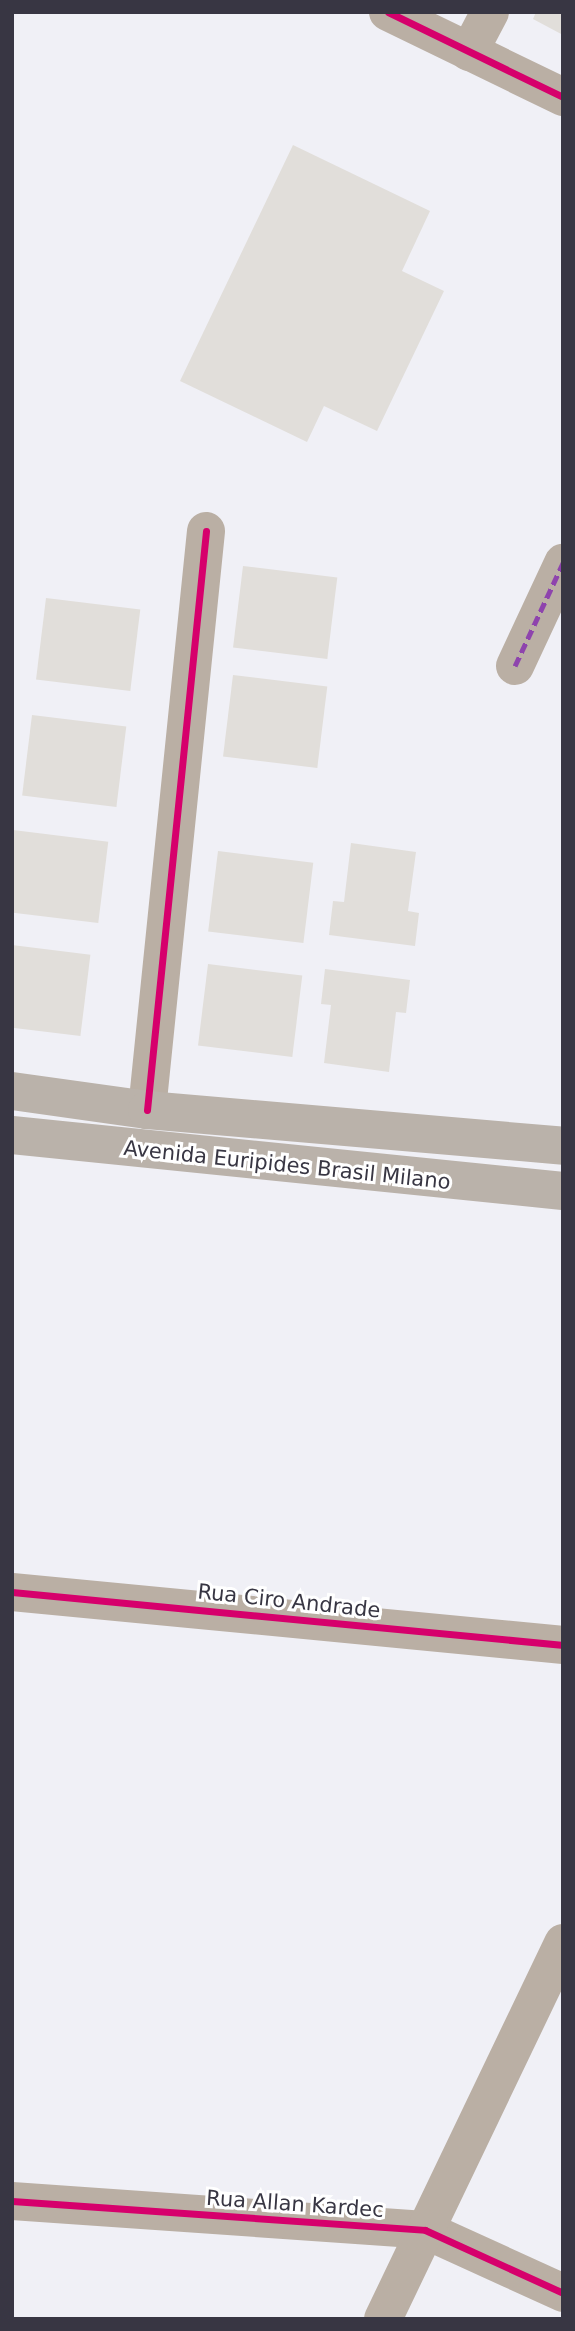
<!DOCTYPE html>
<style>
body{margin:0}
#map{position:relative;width:575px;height:2331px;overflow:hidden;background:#f0f0f6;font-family:"DejaVu Sans",sans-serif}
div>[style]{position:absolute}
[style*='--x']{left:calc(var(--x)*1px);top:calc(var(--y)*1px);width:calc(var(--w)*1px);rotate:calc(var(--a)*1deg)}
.building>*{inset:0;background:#e1deda;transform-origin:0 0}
.minor>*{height:38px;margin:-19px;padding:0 19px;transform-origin:19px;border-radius:19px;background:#baafa4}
.major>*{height:38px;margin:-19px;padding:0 19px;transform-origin:19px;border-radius:19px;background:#bab2aa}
.quiet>*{height:5px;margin-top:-2.5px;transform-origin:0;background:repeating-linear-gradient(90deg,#8e44ad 0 10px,transparent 0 15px)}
.cycleway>*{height:7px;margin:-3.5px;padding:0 3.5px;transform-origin:3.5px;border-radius:3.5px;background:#d6006c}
span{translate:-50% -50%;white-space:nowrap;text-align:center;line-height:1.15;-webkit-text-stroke:6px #fff;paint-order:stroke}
.street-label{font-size:21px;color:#383643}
.frame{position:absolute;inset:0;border:14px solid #383643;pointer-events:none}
</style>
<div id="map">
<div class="building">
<i style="clip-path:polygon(536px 12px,563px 12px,563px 35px,533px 19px)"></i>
<i style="clip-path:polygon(293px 145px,430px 211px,402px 271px,444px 291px,377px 431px,324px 406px,307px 442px,180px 381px)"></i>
<i style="left:243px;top:566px;width:95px;height:82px;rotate:7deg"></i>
<i style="left:46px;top:598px;width:95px;height:82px;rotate:7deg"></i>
<i style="left:233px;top:675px;width:95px;height:82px;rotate:7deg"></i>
<i style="left:32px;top:715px;width:95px;height:81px;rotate:7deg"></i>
<i style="left:13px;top:830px;width:96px;height:82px;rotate:7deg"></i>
<i style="clip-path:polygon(351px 843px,416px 852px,408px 911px,419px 913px,415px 946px,329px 935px,333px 901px,344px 902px)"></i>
<i style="left:218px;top:851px;width:96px;height:81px;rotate:7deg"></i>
<i style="left:12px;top:945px;width:79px;height:82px;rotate:7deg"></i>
<i style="left:208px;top:964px;width:95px;height:82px;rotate:7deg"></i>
<i style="clip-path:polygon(325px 969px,410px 980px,406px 1013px,396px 1012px,389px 1072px,324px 1063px,331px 1005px,321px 1004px)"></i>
</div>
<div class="minor">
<i style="--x:388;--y:12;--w:195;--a:25.9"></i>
<i style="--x:469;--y:52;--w:45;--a:-62.3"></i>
<i style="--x:515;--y:666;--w:114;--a:-65"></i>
<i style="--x:147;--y:1110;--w:582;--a:-84.18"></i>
<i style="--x:12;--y:1592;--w:554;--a:5.49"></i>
<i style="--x:12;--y:2201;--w:414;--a:4"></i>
<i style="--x:425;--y:2230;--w:152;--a:24.5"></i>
<i style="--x:383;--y:2319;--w:417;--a:-64.4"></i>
</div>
<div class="major">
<i style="--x:12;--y:1091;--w:136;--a:8"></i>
<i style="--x:147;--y:1110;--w:418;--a:4.9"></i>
<i style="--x:12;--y:1135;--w:554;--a:5.8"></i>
</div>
<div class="quiet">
<i style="--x:515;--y:666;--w:114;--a:-65"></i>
</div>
<div class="cycleway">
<i style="--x:388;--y:12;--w:195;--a:25.9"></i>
<i style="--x:147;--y:1110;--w:582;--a:-84.18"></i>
<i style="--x:12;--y:1592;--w:554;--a:5.49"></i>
<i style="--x:12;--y:2201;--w:414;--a:4"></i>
<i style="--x:425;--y:2230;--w:152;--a:24.5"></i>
</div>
<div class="street-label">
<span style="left:287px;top:1165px;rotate:6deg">Avenida Euripides Brasil Milano</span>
<span style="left:289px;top:1601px;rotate:6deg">Rua Ciro Andrade</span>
<span style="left:295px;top:2204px;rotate:4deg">Rua Allan Kardec</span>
</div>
<div class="frame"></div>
</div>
